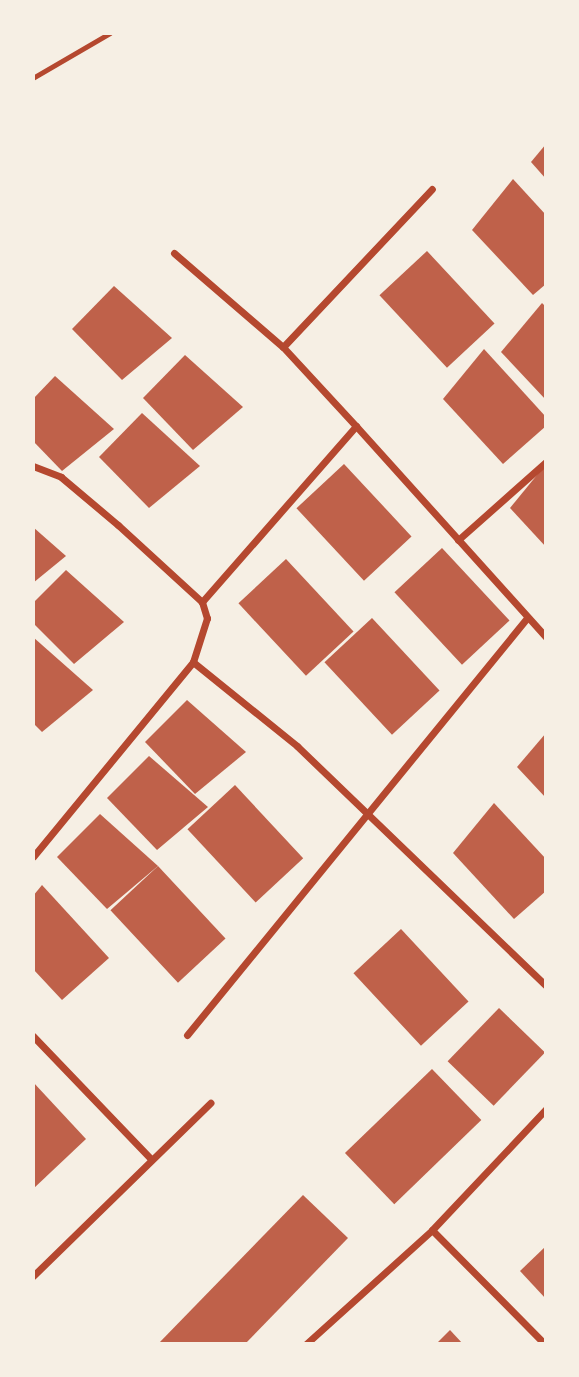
<!DOCTYPE html>
<style>
body{margin:0}
#map{position:relative;width:579px;height:1377px;overflow:hidden;background:#f6efe4;font-family:"Roboto Condensed",sans-serif}
div>[style]{position:absolute}
[style*='--x']{left:calc(var(--x)*1px);top:calc(var(--y)*1px);width:calc(var(--w)*1px);rotate:calc(var(--a)*1deg)}
.building>*{inset:0;background:#bf614a;transform-origin:0 0}
.path>*{height:4.5px;margin:-2.25px;padding:0 2.25px;transform-origin:2.25px;border-radius:2.25px;background:#b5482f}
.minor>*{height:7px;margin:-3.5px;padding:0 3.5px;transform-origin:3.5px;border-radius:3.5px;background:#b5482f}
span{translate:-50% -50%;white-space:nowrap;text-align:center;line-height:1.15;-webkit-text-stroke:5px #f6efe4;paint-order:stroke}
.frame{position:absolute;inset:0;border:35px solid #f6efe4;pointer-events:none}
</style>
<div id="map">
<div class="building">
<i style="clip-path:polygon(546px 144px,546px 179px,531px 162px)"></i>
<i style="clip-path:polygon(513px 179px,546px 215px,546px 284px,533px 295px,472px 230px)"></i>
<i style="left:427px;top:251px;width:99px;height:65px;rotate:47deg"></i>
<i style="clip-path:polygon(114px 286px,172px 338px,122px 380px,72px 329px)"></i>
<i style="clip-path:polygon(542px 303px,546px 307px,546px 400px,501px 352px)"></i>
<i style="clip-path:polygon(484px 349px,546px 417px,546px 426px,503px 464px,443px 399px)"></i>
<i style="clip-path:polygon(185px 355px,243px 407px,193px 450px,143px 398px)"></i>
<i style="clip-path:polygon(55px 376px,114px 429px,62px 471px,33px 441px,33px 399px)"></i>
<i style="clip-path:polygon(142px 413px,200px 466px,149px 508px,99px 457px)"></i>
<i style="left:344px;top:464px;width:99px;height:65px;rotate:47deg"></i>
<i style="clip-path:polygon(546px 464px,546px 547px,510px 508px)"></i>
<i style="clip-path:polygon(33px 527px,66px 556px,33px 583px)"></i>
<i style="left:442px;top:548px;width:99px;height:65px;rotate:47deg"></i>
<i style="left:286px;top:559px;width:99px;height:65px;rotate:47deg"></i>
<i style="clip-path:polygon(66px 570px,124px 622px,74px 664px,33px 623px,33px 603px)"></i>
<i style="left:372px;top:618px;width:99px;height:65px;rotate:47deg"></i>
<i style="clip-path:polygon(33px 637px,93px 690px,42px 732px,33px 723px)"></i>
<i style="clip-path:polygon(187px 700px,246px 752px,195px 794px,145px 742px)"></i>
<i style="clip-path:polygon(546px 733px,546px 798px,517px 767px)"></i>
<i style="clip-path:polygon(149px 756px,208px 807px,157px 850px,107px 798px)"></i>
<i style="left:235px;top:785px;width:100px;height:65px;rotate:47deg"></i>
<i style="clip-path:polygon(494px 803px,546px 859px,546px 891px,514px 919px,453px 853px)"></i>
<i style="clip-path:polygon(100px 814px,158px 866px,107px 909px,57px 857px)"></i>
<i style="left:158px;top:866px;width:99px;height:65px;rotate:47deg"></i>
<i style="clip-path:polygon(42px 885px,109px 958px,62px 1000px,33px 969px,33px 896px)"></i>
<i style="left:401px;top:929px;width:99px;height:65px;rotate:47deg"></i>
<i style="left:499px;top:1008px;width:64px;height:74px;rotate:44deg"></i>
<i style="left:432px;top:1069px;width:71px;height:121px;rotate:46deg"></i>
<i style="clip-path:polygon(33px 1082px,86px 1139px,33px 1189px)"></i>
<i style="clip-path:polygon(303px 1195px,348px 1238px,245px 1344px,158px 1344px)"></i>
<i style="clip-path:polygon(546px 1246px,546px 1299px,520px 1271px)"></i>
<i style="clip-path:polygon(450px 1330px,463px 1344px,436px 1344px)"></i>
</div>
<div class="path">
<i style="--x:33;--y:78;--w:89;--a:-30.3"></i>
</div>
<div class="minor">
<i style="--x:174;--y:253;--w:144;--a:40.8"></i>
<i style="--x:283;--y:347;--w:108;--a:47.3"></i>
<i style="--x:356;--y:426;--w:234;--a:131.2"></i>
<i style="--x:283;--y:347;--w:217;--a:-46.7"></i>
<i style="--x:356;--y:426;--w:284;--a:48"></i>
<i style="--x:33;--y:466;--w:30;--a:21"></i>
<i style="--x:61;--y:477;--w:75;--a:40.1"></i>
<i style="--x:118;--y:525;--w:114;--a:42.5"></i>
<i style="--x:202;--y:602;--w:17;--a:73"></i>
<i style="--x:207;--y:618;--w:46;--a:107.7"></i>
<i style="--x:193;--y:662;--w:252;--a:129.4"></i>
<i style="--x:458;--y:540;--w:118;--a:-41.6"></i>
<i style="--x:193;--y:662;--w:134;--a:38.9"></i>
<i style="--x:297;--y:746;--w:346;--a:43.9"></i>
<i style="--x:187;--y:1035;--w:538;--a:-50.81"></i>
<i style="--x:33;--y:1036;--w:170;--a:46.2"></i>
<i style="--x:432;--y:1230;--w:161;--a:45.3"></i>
<i style="--x:33;--y:1276;--w:248;--a:-44.3"></i>
<i style="--x:306;--y:1344;--w:170;--a:-42.1"></i>
<i style="--x:432;--y:1230;--w:166;--a:-46.7"></i>
</div>
<div class="frame"></div>
</div>
